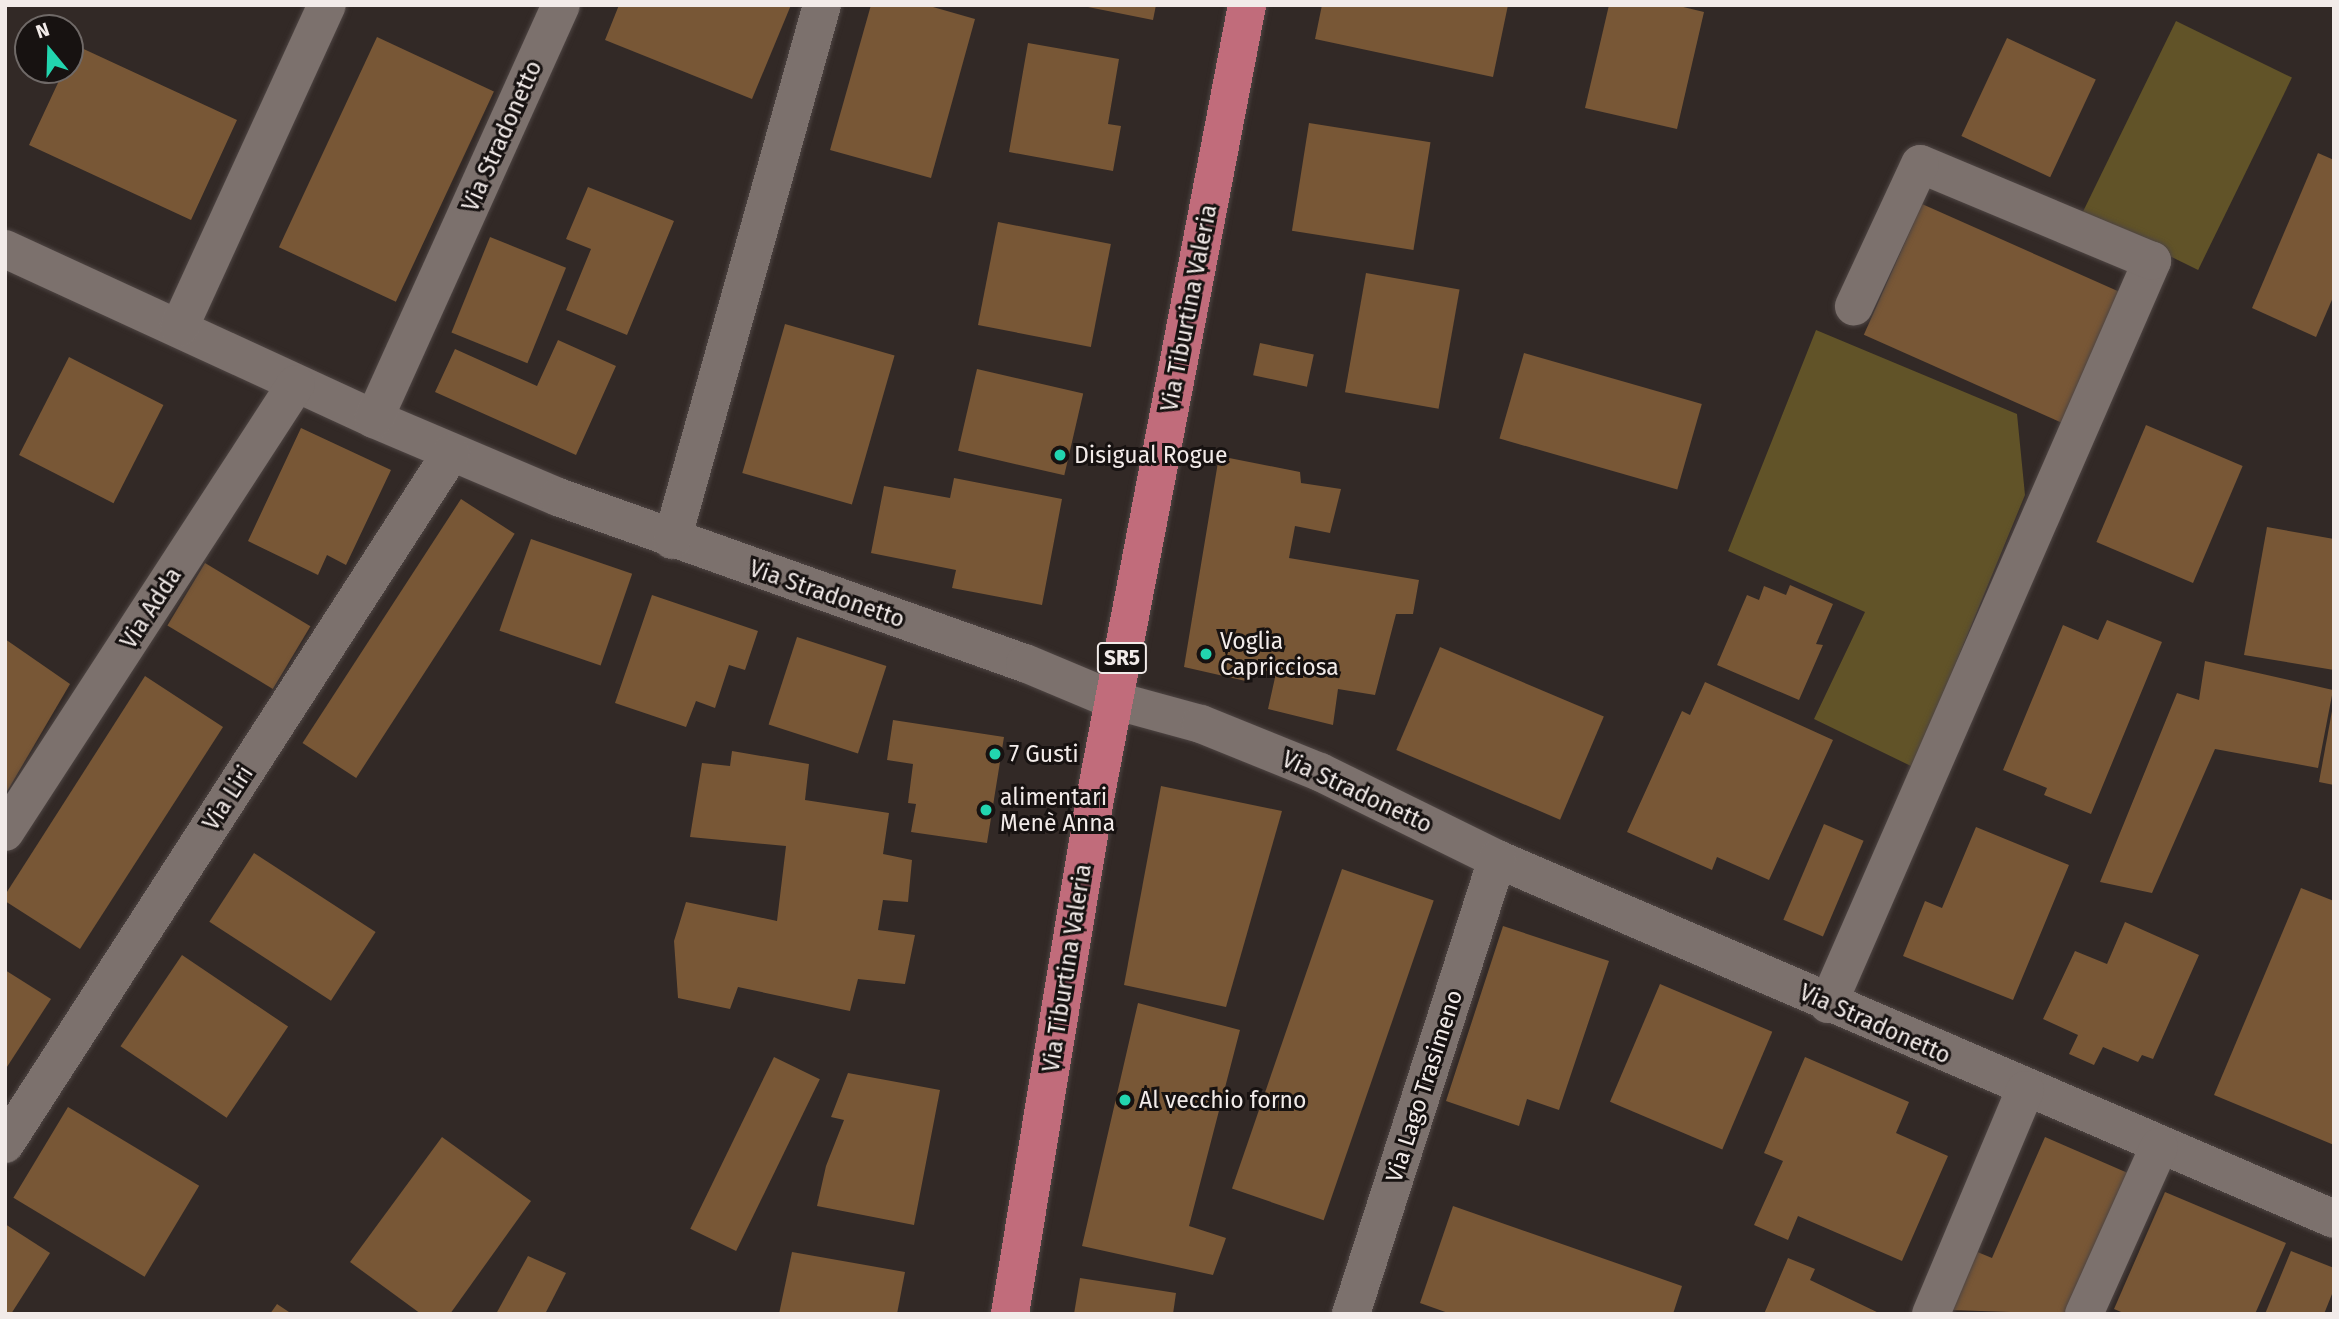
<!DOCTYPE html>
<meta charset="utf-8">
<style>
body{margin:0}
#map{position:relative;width:2339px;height:1319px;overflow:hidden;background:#322926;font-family:"Fira Sans",sans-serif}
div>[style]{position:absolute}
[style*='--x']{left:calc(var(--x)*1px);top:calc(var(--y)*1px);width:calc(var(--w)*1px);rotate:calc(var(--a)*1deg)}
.green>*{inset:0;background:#615328;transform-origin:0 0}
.building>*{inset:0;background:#785736;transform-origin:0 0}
.path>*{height:4.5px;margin-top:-2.25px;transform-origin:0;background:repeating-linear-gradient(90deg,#78706e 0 3.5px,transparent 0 8.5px)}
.roads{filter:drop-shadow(0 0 2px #4e4543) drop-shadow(0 0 2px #4e4543)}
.minor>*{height:38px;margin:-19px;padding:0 19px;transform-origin:19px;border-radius:19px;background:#7c716d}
.major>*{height:38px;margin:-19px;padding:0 19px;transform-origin:19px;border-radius:19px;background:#c16c7b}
.dots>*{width:19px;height:19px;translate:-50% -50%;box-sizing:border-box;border:4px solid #171211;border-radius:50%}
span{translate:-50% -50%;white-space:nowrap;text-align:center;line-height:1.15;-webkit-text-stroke:6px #171211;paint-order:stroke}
.shield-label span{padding:2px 5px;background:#171211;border:2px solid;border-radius:5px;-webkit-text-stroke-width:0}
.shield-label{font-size:21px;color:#f2ebe9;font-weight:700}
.street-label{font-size:23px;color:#f2ebe9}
.poi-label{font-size:23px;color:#f2ebe9}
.left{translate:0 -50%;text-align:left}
.frame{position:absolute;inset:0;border:7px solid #f2ebe9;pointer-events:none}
.north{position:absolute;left:14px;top:14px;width:70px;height:70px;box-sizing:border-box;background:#171211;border:2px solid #6f6967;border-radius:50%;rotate:341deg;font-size:19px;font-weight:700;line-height:28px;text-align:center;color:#f2ebe9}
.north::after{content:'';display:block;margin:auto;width:24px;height:32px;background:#22d5af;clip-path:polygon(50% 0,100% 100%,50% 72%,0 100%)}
</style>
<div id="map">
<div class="green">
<i style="left:2176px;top:21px;width:129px;height:214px;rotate:26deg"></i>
<i style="clip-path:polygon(1816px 330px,2017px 414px,2025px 495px,1913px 767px,1814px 719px,1865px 612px,1728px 551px)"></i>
</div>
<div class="building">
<i style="clip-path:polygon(619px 5px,791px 5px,752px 99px,605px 40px)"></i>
<i style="clip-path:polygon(871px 5px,926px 5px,975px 19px,931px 178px,830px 150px)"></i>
<i style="clip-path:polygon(1078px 5px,1156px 5px,1153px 20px)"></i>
<i style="clip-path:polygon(1322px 5px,1508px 5px,1493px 77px,1315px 39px)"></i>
<i style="clip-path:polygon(1609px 5px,1675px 5px,1704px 12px,1677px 129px,1585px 108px)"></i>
<i style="left:377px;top:37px;width:129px;height:232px;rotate:25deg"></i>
<i style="left:2007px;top:38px;width:98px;height:108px;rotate:25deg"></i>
<i style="clip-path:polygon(1028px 43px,1119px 59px,1108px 124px,1121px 126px,1113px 171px,1009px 152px)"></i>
<i style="clip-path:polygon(75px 45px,237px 120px,191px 220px,29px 145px,64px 70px,70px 70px)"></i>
<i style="left:1309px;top:123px;width:123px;height:109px;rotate:9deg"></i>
<i style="clip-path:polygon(2318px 153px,2334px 160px,2334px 295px,2316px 337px,2252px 308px)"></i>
<i style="clip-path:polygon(588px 187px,674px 221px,627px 335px,566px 310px,591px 249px,566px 239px)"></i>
<i style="left:1922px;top:204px;width:227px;height:143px;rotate:24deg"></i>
<i style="left:998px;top:222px;width:115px;height:105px;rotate:11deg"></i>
<i style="left:490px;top:237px;width:82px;height:103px;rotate:22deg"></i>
<i style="left:1366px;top:273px;width:95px;height:121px;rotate:10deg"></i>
<i style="left:785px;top:324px;width:114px;height:155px;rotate:16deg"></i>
<i style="clip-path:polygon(558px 340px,616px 366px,576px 455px,435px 392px,455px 349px,537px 386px)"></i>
<i style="left:1260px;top:343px;width:55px;height:33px;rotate:12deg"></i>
<i style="left:1524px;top:353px;width:185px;height:89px;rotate:16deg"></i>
<i style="left:69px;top:357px;width:106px;height:110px;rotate:27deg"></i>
<i style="left:977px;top:369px;width:109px;height:84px;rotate:13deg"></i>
<i style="left:2146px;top:425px;width:105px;height:127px;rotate:23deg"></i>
<i style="clip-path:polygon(301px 428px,391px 470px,346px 565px,327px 555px,318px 575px,248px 541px)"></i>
<i style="clip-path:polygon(1219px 456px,1300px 472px,1301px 483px,1341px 489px,1330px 533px,1295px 526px,1289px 558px,1419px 580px,1413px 614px,1396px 614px,1375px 695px,1338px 689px,1333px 725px,1268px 709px,1276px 673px,1255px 668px,1250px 682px,1184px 667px)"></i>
<i style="clip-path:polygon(954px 478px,1062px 499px,1042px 605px,952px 588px,956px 570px,871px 553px,884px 486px,950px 498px)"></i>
<i style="left:461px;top:499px;width:64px;height:291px;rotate:33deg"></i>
<i style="clip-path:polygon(2267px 527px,2334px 539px,2334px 670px,2244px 655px)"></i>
<i style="left:531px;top:539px;width:107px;height:97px;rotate:19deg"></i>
<i style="left:205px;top:563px;width:123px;height:73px;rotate:31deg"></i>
<i style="clip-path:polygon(1790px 585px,1833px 604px,1816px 644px,1823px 645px,1799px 700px,1717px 665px,1747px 595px,1759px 600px,1764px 586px,1786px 595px)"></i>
<i style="clip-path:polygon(652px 595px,758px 631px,745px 670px,729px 665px,715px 708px,696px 701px,686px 727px,615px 703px)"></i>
<i style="clip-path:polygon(2107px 620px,2162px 642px,2091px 814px,2044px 795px,2047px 788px,2003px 770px,2063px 625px,2098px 640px)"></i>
<i style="left:797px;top:637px;width:94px;height:92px;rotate:18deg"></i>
<i style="clip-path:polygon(5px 639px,70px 684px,5px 795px)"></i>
<i style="left:1440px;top:647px;width:178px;height:112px;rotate:23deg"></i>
<i style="clip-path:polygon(2205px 661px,2333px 690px,2318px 768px,2215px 749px,2152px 893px,2100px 882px,2177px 693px,2199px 700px)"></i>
<i style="clip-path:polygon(145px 676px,223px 727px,80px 949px,5px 901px,5px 895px)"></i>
<i style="clip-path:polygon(1705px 682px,1833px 740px,1769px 880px,1717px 857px,1712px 870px,1627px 832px,1682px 711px,1690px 715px)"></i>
<i style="clip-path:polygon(2332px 711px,2334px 711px,2334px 785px,2319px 782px)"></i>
<i style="clip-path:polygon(893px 720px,1004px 737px,987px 843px,911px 832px,916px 804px,908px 803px,913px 764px,887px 760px)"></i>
<i style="clip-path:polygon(732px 751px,809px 764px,805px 800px,889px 813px,883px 854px,912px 860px,908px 902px,883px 900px,878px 930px,915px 935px,905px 984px,858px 979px,850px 1011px,738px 987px,730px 1009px,678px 998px,674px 941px,686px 902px,777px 921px,786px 846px,690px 837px,702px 763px,730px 766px)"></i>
<i style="clip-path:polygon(1161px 786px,1282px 811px,1226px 1007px,1124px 985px)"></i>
<i style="left:1824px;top:824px;width:43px;height:104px;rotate:23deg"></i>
<i style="clip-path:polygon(1976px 827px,2069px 865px,2013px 1000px,1903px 956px,1925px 901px,1942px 908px)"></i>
<i style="left:254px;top:853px;width:145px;height:82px;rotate:33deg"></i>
<i style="left:1342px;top:869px;width:97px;height:338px;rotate:19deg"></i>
<i style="clip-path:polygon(2301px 888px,2334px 901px,2334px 1145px,2214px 1095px)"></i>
<i style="clip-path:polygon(2125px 922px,2199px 955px,2153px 1059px,2142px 1055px,2138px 1062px,2103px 1047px,2094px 1065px,2069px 1054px,2078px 1035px,2043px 1019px,2075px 951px,2107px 964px)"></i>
<i style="clip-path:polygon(1503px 926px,1609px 961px,1559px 1110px,1527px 1099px,1519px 1126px,1446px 1101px)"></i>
<i style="left:182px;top:955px;width:128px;height:110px;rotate:34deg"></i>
<i style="clip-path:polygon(5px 970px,51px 999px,5px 1070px)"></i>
<i style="left:1660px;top:984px;width:122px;height:128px;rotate:23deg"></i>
<i style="clip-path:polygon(1138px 1003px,1240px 1030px,1189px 1226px,1226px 1238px,1213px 1275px,1082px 1246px)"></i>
<i style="left:774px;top:1057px;width:51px;height:191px;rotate:26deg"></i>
<i style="clip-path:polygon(1805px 1057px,1909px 1102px,1896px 1133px,1948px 1156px,1902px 1261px,1798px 1216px,1788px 1240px,1754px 1225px,1783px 1161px,1764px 1153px)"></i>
<i style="clip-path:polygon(848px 1073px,940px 1090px,914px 1225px,817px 1206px,826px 1166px,844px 1120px,831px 1117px)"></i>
<i style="left:68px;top:1107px;width:153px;height:106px;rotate:31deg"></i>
<i style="clip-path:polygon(442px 1137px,531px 1201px,450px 1314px,421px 1314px,350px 1262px)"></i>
<i style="clip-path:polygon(2045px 1137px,2137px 1177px,2078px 1314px,1950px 1310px,1975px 1251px,1992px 1258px)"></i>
<i style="clip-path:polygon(2165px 1192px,2286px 1243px,2255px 1314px,2126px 1314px,2114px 1309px)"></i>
<i style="clip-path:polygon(1453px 1206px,1682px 1286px,1673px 1314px,1451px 1314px,1420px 1303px)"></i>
<i style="clip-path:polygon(5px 1224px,50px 1253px,11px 1314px,5px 1314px)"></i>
<i style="clip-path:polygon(2291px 1251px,2334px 1268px,2334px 1289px,2324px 1314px,2265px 1314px)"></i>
<i style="clip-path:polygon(792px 1252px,905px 1272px,897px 1314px,779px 1314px)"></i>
<i style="clip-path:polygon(528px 1256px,566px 1273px,545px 1314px,496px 1314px)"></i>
<i style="clip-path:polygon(1788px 1258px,1815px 1269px,1810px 1280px,1881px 1314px,1764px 1314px)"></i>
<i style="clip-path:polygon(1080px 1278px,1176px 1293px,1173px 1314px,1074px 1314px)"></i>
<i style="clip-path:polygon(277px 1304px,292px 1314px,270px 1314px)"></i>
</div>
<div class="path">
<i style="--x:2333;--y:1314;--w:2;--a:-63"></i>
</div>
<div class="roads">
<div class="minor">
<i style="--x:5;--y:249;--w:406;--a:24.7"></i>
<i style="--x:374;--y:419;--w:200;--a:23"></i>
<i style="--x:558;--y:497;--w:496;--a:19.6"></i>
<i style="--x:1025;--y:663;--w:95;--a:22.8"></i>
<i style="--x:1113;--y:700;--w:91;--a:15.3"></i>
<i style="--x:1201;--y:724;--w:128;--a:22"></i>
<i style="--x:1320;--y:772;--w:197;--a:26.2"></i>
<i style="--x:1497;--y:859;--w:911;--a:23.27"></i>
<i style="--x:179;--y:328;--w:355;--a:-65.4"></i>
<i style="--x:374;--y:419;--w:454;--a:-65.7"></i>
<i style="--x:672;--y:540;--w:556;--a:-74.34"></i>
<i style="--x:5;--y:832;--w:534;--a:-56.99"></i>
<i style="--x:1828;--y:1004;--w:811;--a:-66.44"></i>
<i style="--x:2152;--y:261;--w:251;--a:-157.3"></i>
<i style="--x:1920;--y:164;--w:157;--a:114.9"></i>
<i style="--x:5;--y:1144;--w:822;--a:-57.16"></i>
<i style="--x:1351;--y:1314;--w:478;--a:-72.2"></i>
<i style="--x:1931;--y:1314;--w:243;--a:-67.2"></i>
<i style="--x:2084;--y:1314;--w:183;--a:-65.8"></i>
</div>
<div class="major">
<i style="--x:1010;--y:1314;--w:522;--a:-80.63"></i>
<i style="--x:1095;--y:799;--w:808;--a:-79.16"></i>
</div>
</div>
<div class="dots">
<i style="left:1060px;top:455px;background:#22d5af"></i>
<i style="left:1206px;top:654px;background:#22d5af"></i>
<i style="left:995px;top:754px;background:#22d5af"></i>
<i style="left:986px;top:810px;background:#22d5af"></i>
<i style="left:1125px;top:1100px;background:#22d5af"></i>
</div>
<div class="shield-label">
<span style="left:1122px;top:658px">SR5</span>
</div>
<div class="street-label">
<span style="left:502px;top:136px;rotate:-66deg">Via Stradonetto</span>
<span style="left:1189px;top:308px;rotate:-79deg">Via Tiburtina Valeria</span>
<span style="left:827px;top:594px;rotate:19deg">Via Stradonetto</span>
<span style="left:151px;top:608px;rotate:-57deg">Via Adda</span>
<span style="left:1357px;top:792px;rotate:25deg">Via Stradonetto</span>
<span style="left:228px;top:798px;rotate:-57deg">Via Liri</span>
<span style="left:1067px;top:968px;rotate:-81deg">Via Tiburtina Valeria</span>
<span style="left:1875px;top:1024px;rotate:24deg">Via Stradonetto</span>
<span style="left:1424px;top:1086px;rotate:-72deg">Via Lago Trasimeno</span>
</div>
<div class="poi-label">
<span class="left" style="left:1074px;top:455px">Disigual Rogue</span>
<span class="left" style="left:1220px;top:654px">Voglia<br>Capricciosa</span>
<span class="left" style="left:1009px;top:754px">7 Gusti</span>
<span class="left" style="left:1000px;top:810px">alimentari<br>Menè Anna</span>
<span class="left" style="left:1139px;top:1100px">Al vecchio forno</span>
</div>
<div class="frame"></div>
<div class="north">N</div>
</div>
